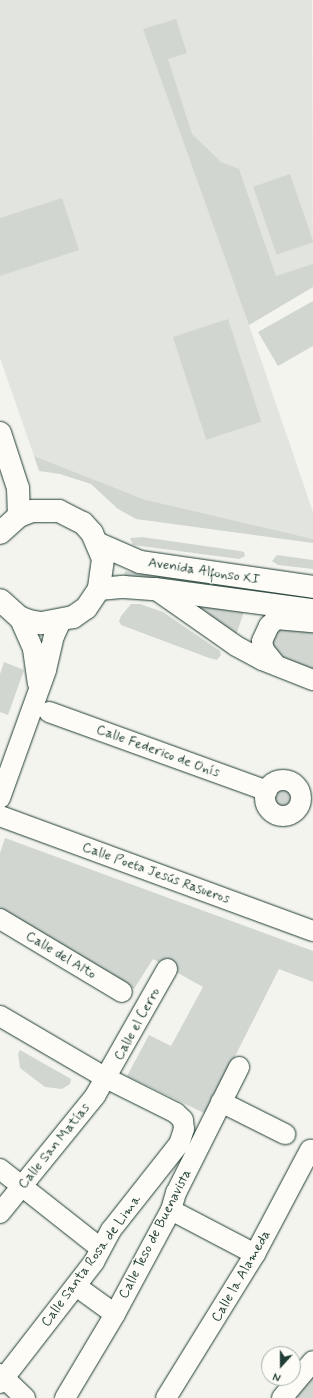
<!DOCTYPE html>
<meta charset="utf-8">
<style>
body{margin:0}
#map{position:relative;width:313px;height:1398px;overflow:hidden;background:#f4f4ef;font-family:Mynerve,sans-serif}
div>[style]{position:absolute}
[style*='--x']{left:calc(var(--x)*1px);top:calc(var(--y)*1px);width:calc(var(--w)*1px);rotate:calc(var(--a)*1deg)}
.built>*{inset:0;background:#e2e5df}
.green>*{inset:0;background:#d1d6d1;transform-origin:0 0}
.round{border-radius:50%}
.roads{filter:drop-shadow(0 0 1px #1f3d34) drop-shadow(0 0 1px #1f3d34)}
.street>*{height:20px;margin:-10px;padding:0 10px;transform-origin:10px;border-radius:10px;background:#fdfcf7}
.street>.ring{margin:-10px;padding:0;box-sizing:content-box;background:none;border:20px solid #fdfcf7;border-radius:50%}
.secondary>*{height:22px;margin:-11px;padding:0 11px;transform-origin:11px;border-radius:11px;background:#fdfcf7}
.primary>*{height:22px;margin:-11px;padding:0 11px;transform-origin:11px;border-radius:11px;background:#fdfcf7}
span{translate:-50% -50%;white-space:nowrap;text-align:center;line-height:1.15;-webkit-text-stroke:3px #fdfcf7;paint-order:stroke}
.street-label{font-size:14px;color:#1f3d34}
.north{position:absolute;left:261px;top:1346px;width:40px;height:40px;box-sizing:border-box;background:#fdfcf7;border:1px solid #a4b0a9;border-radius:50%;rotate:201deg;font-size:11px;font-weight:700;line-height:16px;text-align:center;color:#1f3d34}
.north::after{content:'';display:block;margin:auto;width:14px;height:18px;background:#1f3d34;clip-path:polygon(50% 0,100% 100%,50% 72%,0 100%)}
</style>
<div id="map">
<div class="built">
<i style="clip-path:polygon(0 0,312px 0,313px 287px,249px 325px,313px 512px,313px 539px,180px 510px,146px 500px,34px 456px,0 358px)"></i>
</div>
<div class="green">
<i style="clip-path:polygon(176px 19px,187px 53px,168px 59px,192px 134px,221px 162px,239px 169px,276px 276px,313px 264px,313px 287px,249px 325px,143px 29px)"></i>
<i style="left:290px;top:174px;width:72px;height:39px;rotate:71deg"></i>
<i style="clip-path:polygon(62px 198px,79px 250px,0 276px,0 218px)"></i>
<i style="clip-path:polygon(313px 301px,313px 346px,278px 366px,258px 332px)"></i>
<i style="left:228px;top:319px;width:108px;height:58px;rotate:72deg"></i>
<i style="clip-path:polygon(34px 456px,146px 500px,313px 539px,313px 543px,136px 519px,118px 509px,91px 484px,60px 474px,39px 471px)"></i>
<i style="clip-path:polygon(142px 537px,240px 551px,244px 552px,245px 556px,239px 559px,133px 545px,130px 538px)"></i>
<i style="clip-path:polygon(277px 555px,313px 560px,313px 569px,278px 565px,272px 561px)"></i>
<i style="clip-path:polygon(125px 571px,140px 573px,248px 587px,247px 592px,124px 577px)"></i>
<i style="clip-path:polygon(131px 604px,140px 604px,163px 612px,220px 651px,221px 655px,217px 660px,209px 658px,121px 625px,119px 621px,121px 616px)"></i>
<i style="clip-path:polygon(195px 605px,244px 612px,235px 638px)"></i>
<i style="clip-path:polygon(313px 627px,313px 670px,275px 655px,270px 638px,274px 629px)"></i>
<i style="clip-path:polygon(4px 662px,24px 670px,8px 715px,0 712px,0 674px)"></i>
<i class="round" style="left:271px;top:786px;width:24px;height:24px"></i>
<i style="clip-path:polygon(5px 838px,313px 951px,313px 982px,279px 969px,206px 1114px,127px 1076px,149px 1035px,171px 1046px,203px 987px,153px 959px,134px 989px,0 910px,0 853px)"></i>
<i style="clip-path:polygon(20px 1050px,71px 1079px,70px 1084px,62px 1089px,45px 1087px,20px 1068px,18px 1054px)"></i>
<i style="clip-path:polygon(313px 1371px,313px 1398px,290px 1398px)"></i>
</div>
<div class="roads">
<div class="street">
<i style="--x:155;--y:589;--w:99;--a:35.1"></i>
<i style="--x:236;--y:646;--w:30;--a:28"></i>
<i style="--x:262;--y:660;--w:55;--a:21.4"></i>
<i style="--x:19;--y:617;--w:35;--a:66"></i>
<i style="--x:33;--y:649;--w:35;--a:82"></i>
<i style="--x:276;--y:665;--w:19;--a:-129"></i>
<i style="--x:264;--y:650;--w:9;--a:-103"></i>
<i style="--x:262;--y:641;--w:17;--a:-65"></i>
<i style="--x:269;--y:626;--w:10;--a:-45"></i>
<i style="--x:276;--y:619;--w:37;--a:5"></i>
<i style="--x:49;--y:712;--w:232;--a:19.9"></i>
<i class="ring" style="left:265px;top:780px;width:16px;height:16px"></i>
<i style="--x:0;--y:798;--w:136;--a:-70.2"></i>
<i style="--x:46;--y:670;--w:35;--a:-77"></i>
<i style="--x:54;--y:636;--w:17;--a:-65"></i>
<i style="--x:0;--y:816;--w:333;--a:20.2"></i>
<i style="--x:0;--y:919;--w:142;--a:30.9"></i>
<i style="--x:0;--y:1016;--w:123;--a:30.3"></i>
<i style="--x:106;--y:1078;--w:78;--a:26.6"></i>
<i style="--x:176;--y:1113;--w:10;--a:45"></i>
<i style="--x:183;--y:1120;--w:9;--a:84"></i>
<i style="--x:184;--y:1129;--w:16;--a:108"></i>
<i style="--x:179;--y:1144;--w:110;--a:128.3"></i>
<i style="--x:111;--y:1230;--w:36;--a:118"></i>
<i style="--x:94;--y:1262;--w:153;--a:127.8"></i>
<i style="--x:221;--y:1102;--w:72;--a:26.6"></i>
<i style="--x:0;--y:1169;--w:127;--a:38.3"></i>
<i style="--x:171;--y:1210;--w:95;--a:27.6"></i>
<i style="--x:0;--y:1213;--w:151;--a:-50.9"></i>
<i style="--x:95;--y:1096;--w:146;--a:-60.4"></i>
<i style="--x:76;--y:1286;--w:48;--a:35.7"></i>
<i style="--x:0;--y:1374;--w:35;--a:44"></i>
<i style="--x:65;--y:1398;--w:98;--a:-59.2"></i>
<i style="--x:115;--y:1314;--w:118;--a:-61.7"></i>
<i style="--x:171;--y:1210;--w:18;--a:-74"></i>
<i style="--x:176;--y:1193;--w:141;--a:-63.4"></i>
<i style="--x:166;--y:1398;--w:169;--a:-58.3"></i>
<i style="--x:255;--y:1254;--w:118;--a:-62.1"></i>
<i style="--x:282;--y:1398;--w:48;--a:-50"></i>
</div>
<div class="secondary">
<i style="--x:0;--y:433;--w:58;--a:71.9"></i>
<i style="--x:18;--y:488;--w:28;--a:88"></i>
</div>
<div class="primary">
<i style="--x:0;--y:533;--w:25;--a:-42"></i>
<i style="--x:19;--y:516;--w:14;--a:-21"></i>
<i style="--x:32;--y:511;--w:27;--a:0"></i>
<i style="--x:59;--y:511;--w:27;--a:27"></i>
<i style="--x:83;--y:523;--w:13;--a:48"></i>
<i style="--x:92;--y:533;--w:28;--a:67"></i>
<i style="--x:103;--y:559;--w:30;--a:98"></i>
<i style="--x:99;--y:589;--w:23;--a:124"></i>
<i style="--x:86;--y:608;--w:16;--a:145"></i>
<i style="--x:73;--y:617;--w:33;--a:169"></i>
<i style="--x:41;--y:623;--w:12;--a:-171"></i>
<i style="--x:29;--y:621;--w:11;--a:-158"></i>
<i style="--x:19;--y:617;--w:25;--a:-138"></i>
<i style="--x:99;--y:544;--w:45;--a:23.7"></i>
<i style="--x:140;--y:562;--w:175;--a:8.2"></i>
<i style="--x:99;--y:589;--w:25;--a:-5"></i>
<i style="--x:124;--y:587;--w:31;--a:4"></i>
<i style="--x:155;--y:589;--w:159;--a:7.6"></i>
</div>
</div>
<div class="street-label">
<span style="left:204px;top:571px;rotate:9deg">Avenida Alfonso XI</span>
<span style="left:158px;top:751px;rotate:20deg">Calle Federico de Onís</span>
<span style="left:156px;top:873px;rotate:20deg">Calle Poeta Jesús Rasueros</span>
<span style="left:61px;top:955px;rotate:31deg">Calle del Alto</span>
<span style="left:137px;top:1024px;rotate:-61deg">Calle el Cerro</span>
<span style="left:54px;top:1146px;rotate:-51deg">Calle San Matías</span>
<span style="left:155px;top:1234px;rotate:-63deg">Calle Teso de Buenavista</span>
<span style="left:91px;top:1261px;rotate:-54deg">Calle Santa Rosa de Lima</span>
<span style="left:241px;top:1276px;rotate:-60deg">Calle la Alameda</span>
</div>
<div class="north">N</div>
</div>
